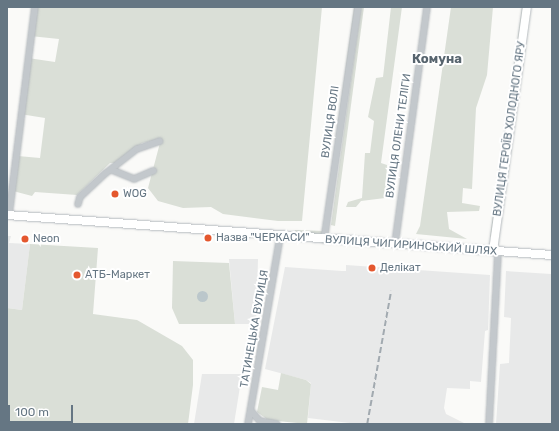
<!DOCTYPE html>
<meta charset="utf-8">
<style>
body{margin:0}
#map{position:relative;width:559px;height:431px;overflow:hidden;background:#fafaf8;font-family:Rubik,sans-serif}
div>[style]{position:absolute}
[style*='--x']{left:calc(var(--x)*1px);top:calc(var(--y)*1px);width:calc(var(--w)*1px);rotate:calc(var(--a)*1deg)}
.built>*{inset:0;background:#e8e9e9}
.green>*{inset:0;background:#dadfd7}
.water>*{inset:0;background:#bbc7cb}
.round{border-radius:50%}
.roads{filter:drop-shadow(0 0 1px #b5babe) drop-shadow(0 0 1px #b5babe)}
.minor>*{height:6px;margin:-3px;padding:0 3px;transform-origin:3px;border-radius:3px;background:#c3c8cc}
.major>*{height:8px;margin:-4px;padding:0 4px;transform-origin:4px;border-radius:4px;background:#fff}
.rail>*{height:1.5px;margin-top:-0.75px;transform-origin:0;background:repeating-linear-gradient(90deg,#a2aab0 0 6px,transparent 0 9px)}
.dots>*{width:11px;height:11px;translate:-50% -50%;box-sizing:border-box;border:2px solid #fff;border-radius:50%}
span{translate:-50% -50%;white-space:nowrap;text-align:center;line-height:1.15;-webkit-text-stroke:4px #fff;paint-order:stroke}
.street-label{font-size:11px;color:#657683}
.poi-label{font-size:11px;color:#657683}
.left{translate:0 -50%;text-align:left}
.quarter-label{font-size:13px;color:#57646e;font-weight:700}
.frame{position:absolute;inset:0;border:8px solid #657683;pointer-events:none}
.scale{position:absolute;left:8px;top:405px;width:65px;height:18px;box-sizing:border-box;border:2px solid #657683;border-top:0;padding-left:5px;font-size:12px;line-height:14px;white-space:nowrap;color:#657683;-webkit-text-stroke:3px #fff;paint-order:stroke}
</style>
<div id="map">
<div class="built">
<i style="clip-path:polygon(7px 236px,11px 236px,9px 243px,30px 244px,22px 310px,7px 308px)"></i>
<i style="clip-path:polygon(229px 259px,258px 259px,256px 324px,235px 324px)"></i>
<i style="clip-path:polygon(552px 264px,552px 424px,496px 424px,500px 364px,509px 363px,511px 318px,504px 317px,506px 271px,551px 274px)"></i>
<i style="clip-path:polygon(346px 265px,490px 275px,488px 330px,485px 331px,481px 382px,470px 381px,470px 389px,447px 388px,444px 408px,446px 414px,466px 424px,358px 424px,308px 418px,311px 383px,306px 380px,265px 369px,285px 267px,342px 271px,346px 271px)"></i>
<i style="clip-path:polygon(202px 374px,242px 374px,234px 424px,194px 424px)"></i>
</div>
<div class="green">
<i style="clip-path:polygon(35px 7px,322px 7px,302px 221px,278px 221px,223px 214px,211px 207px,183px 208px,158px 201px,148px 188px,161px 139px,142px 143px,118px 163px,110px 163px,77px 195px,35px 192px,32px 196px,13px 191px,18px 156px,40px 158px,45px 118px,20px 114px,28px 58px,55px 62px,59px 39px,30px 36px)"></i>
<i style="clip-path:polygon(354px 7px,357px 7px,324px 224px)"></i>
<i style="clip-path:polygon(361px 7px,364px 7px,335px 226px,331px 225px)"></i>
<i style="clip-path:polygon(391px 7px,402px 7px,381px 163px,387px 165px,385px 198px,361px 201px,356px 207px,346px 207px,348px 202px,362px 198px,365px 153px,370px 153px,374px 121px,368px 117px,376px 78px,383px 77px)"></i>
<i style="clip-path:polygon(451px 7px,493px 7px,487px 75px,476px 108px,472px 189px,463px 188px,462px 203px,480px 206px,479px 211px,447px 212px,449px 229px,467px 239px,416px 234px,420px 226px)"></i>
<i style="clip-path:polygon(522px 7px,525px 7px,492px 236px,490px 237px)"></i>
<i style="clip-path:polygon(295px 230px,324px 231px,323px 238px,294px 236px)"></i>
<i style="clip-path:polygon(30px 244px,98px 248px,93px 314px,137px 320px,182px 346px,193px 360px,193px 385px,188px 424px,7px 424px,7px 308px,22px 310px)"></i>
<i style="clip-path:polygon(173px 261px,229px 263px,235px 324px,179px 324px,172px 308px)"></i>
<i style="clip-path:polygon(281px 373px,306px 380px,311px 384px,307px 424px,268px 420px,257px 412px,262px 387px,278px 390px)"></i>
</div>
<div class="water">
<i class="round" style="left:196.5px;top:290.5px;width:11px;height:11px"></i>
</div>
<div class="roads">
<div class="minor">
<i style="--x:112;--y:170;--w:24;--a:22"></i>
<i style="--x:134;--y:179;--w:21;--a:-23"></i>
<i style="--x:78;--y:204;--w:7;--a:-74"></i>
<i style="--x:80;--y:197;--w:35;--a:-43"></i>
<i style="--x:106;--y:173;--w:39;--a:-38"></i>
<i style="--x:137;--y:149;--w:24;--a:-19"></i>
<i style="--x:9;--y:215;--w:210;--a:-82.9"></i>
<i style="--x:324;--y:240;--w:235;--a:-81.7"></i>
<i style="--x:395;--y:244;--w:239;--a:-82.3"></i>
<i style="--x:251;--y:411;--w:13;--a:48"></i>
<i style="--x:260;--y:421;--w:17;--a:10"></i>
<i style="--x:248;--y:424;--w:191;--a:-80.3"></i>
<i style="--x:489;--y:424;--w:173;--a:-87"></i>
</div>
<div class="major">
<i style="--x:7;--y:215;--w:546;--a:4.2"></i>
<i style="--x:493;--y:251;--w:246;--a:-82.1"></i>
</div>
</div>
<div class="rail">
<i style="--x:367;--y:424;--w:135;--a:-79.8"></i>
</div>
<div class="dots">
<i style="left:115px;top:194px;background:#e4572e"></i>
<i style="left:208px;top:238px;background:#e4572e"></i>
<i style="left:25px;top:239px;background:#e4572e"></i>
<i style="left:372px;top:268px;background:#e4572e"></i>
<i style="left:77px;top:275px;background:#e4572e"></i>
</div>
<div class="street-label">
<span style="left:331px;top:122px;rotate:-82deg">ВУЛИЦЯ ВОЛІ</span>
<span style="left:510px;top:129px;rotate:-82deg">ВУЛИЦЯ ГЕРОЇВ ХОЛОДНОГО ЯРУ</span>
<span style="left:399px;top:136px;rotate:-82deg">ВУЛИЦЯ ОЛЕНИ ТЕЛІГИ</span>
<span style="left:411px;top:246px;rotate:4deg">ВУЛИЦЯ ЧИГИРИНСЬКИЙ ШЛЯХ</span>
<span style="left:255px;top:329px;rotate:-80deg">ТАТИНЕЦЬКА ВУЛИЦЯ</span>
</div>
<div class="poi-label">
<span class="left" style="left:123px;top:194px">WOG</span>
<span class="left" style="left:216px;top:238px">Назва "ЧЕРКАСИ"</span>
<span class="left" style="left:33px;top:239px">Neon</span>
<span class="left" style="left:380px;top:268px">Делікат</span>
<span class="left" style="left:85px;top:275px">АТБ-Маркет</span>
</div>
<div class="quarter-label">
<span style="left:437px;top:59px">Комуна</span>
</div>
<div class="frame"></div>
<div class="scale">100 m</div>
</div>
